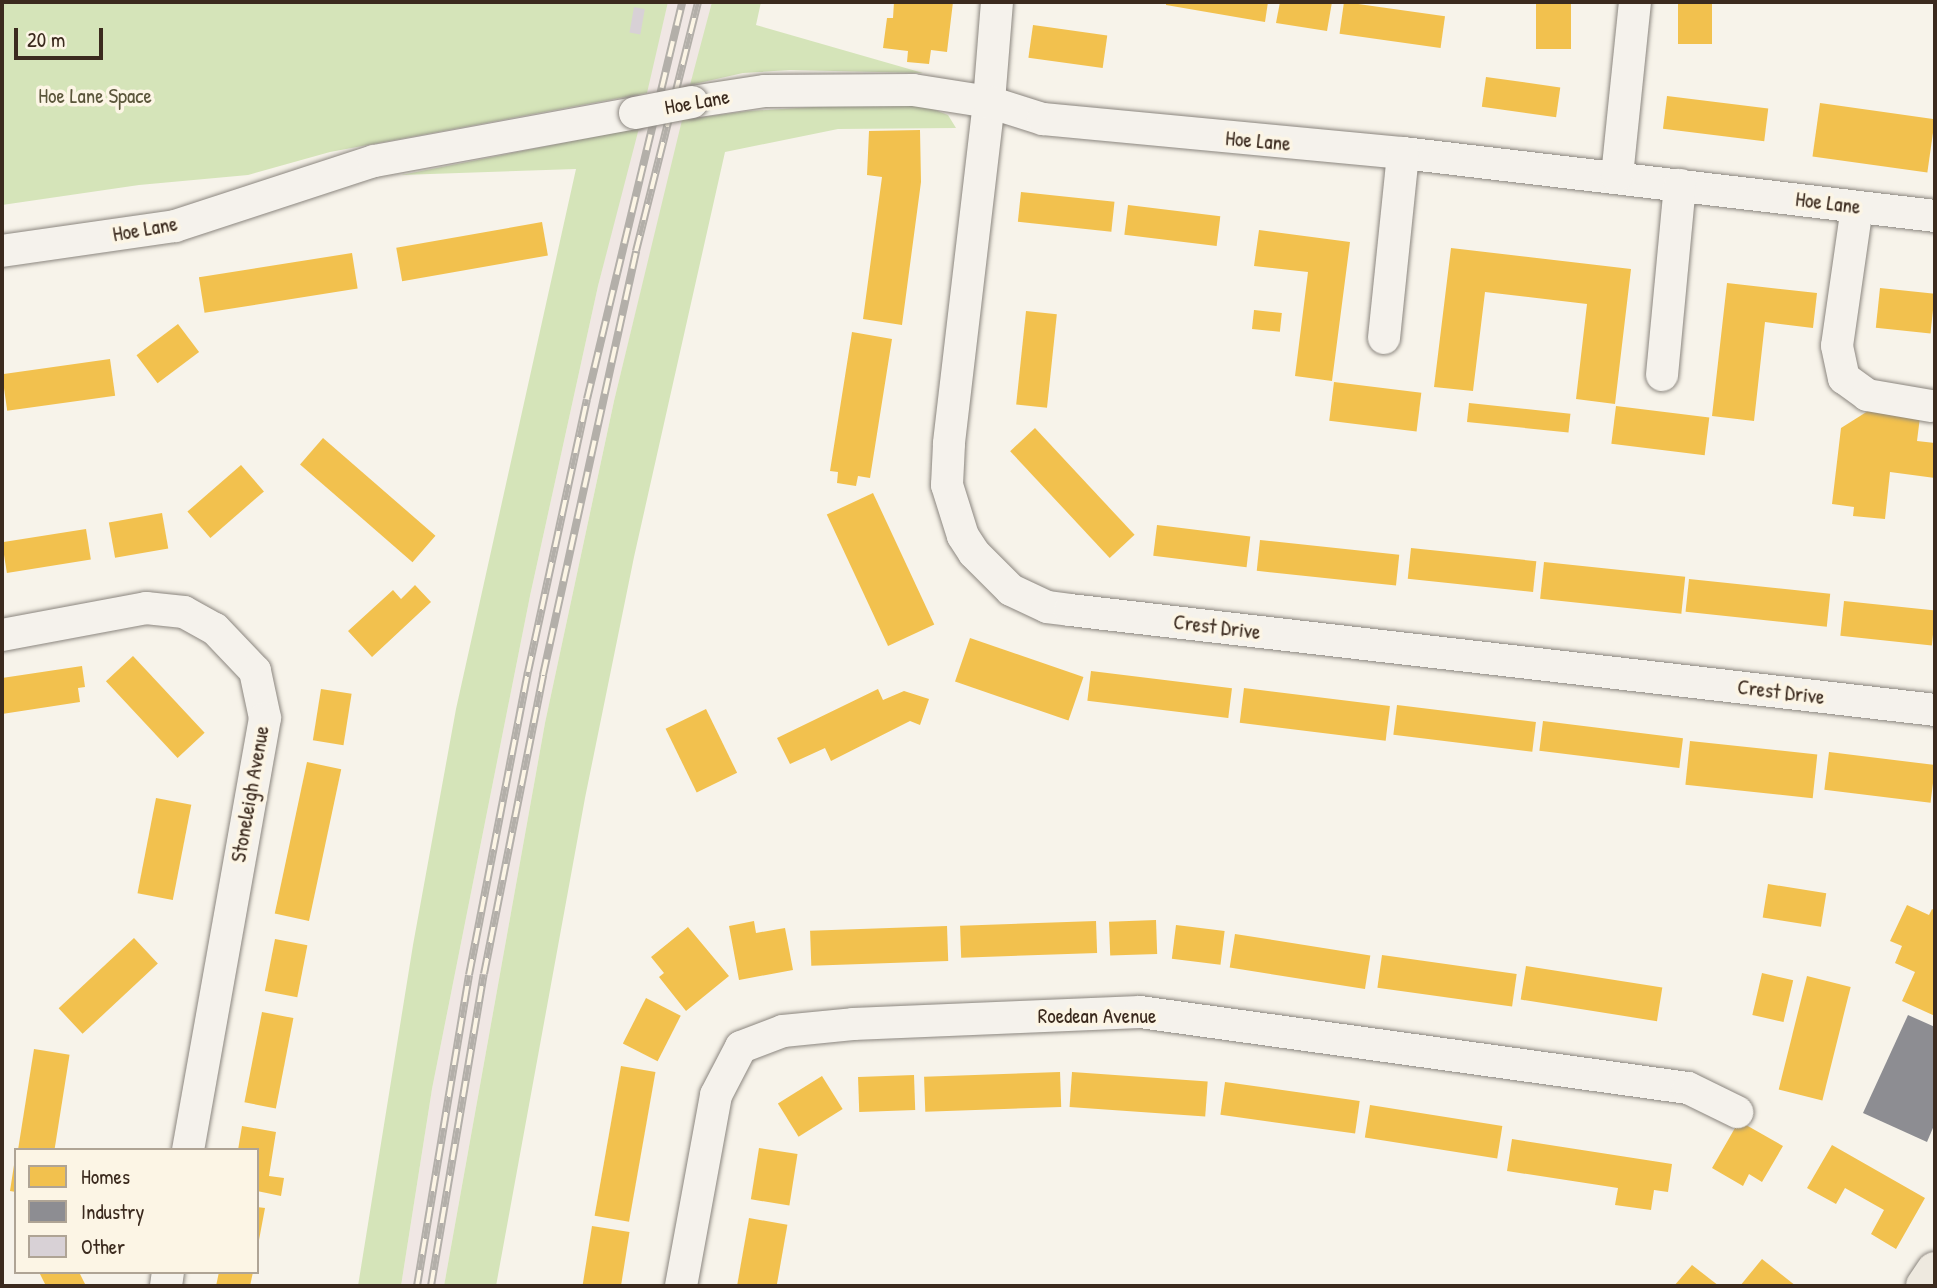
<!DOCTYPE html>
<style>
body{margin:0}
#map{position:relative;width:1937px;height:1288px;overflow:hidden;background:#f7f3ea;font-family:"Patrick Hand",sans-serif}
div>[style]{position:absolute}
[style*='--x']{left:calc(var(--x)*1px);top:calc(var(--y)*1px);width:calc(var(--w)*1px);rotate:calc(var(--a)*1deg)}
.built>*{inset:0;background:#f0e7e4}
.green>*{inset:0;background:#d5e4b9}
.homes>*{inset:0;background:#f2c14e;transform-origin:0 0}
.industry>*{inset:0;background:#8d8d92}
.building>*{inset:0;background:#d8d1d6;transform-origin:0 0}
.roads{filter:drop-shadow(0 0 2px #8b867f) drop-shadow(0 0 2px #8b867f)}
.street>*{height:32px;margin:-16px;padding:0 16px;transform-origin:16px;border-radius:16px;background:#f5f2ec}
.primary>*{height:38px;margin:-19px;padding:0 19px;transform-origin:19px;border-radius:19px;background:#eee9df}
.rail>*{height:8px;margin-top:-4px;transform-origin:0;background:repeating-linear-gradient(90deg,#fcf5e5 0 16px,#b3afa9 0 32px);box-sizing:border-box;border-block:2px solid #b3afa9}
.bridges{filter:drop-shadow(0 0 2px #8b867f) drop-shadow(0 0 2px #8b867f)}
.street-bridge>*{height:32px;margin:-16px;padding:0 16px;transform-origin:16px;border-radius:16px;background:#f5f2ec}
span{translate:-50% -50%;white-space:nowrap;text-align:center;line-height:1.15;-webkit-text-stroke:7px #fcf5e5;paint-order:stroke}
.park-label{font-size:21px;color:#5b563b}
.street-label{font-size:21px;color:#3b2a1e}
.frame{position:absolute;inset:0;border:4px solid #3b2a1e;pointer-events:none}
.legend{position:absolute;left:14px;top:1148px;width:245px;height:126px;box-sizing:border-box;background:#fcf5e5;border:2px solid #afa495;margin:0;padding:9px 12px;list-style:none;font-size:21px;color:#3b2a1e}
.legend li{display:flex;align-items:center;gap:14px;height:35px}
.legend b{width:35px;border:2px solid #afa495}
.scale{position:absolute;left:14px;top:28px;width:89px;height:32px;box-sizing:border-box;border:4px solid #3b2a1e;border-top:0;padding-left:9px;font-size:21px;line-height:24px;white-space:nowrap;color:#3b2a1e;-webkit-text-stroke:5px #fcf5e5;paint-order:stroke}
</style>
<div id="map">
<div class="built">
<i style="clip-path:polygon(668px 2px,712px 2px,614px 401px,545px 723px,444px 1286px,401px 1286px,432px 1089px,530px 596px,598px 286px)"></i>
</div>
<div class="green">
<i style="clip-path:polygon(2px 2px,668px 2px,647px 93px,330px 152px,248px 175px,139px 185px,2px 205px)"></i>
<i style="clip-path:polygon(712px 2px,761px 2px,756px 25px,923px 73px,790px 70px,743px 73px,690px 85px)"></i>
<i style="clip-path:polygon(829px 106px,925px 106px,948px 115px,956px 128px,838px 129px,725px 152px,634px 557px,585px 798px,496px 1286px,444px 1286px,545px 723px,614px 401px,682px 120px,748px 111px)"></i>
<i style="clip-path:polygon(639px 128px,598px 286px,530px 596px,432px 1089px,401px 1286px,358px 1286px,413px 945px,456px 709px,576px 169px,401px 175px)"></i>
</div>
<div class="homes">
<i style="clip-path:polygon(894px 2px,953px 2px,947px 52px,931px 50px,929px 64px,907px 62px,908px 51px,883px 48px,887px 18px,893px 18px)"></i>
<i style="clip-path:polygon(1166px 2px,1268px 2px,1265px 22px,1166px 5px)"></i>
<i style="clip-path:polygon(1280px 2px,1332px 2px,1327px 31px,1276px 23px)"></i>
<i style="left:1344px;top:2px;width:102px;height:32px;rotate:8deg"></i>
<i style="left:1536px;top:2px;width:35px;height:47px"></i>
<i style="left:1678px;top:2px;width:34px;height:42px"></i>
<i style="left:1033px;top:25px;width:75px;height:33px;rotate:8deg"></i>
<i style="left:1486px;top:77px;width:75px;height:30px;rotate:8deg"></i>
<i style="left:1667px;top:96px;width:102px;height:33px;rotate:7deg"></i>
<i style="left:1820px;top:103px;width:116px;height:54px;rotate:8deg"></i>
<i style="clip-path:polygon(920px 130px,921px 182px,902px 325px,863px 319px,882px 177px,867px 175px,869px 131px)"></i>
<i style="left:1021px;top:192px;width:94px;height:30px;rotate:6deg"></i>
<i style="left:1128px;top:205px;width:93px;height:30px;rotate:7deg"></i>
<i style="left:542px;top:222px;width:34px;height:148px;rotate:80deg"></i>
<i style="clip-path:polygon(1259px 230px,1350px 242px,1332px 381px,1295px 376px,1308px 272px,1254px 266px)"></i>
<i style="clip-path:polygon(1451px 248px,1631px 269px,1615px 404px,1576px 399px,1587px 304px,1485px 292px,1473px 391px,1434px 387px)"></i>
<i style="left:352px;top:253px;width:36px;height:155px;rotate:81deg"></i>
<i style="clip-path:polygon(1727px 283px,1817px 293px,1813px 328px,1765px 322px,1754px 421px,1712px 416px)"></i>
<i style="left:1880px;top:288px;width:55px;height:40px;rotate:6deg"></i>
<i style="left:1254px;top:310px;width:28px;height:19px;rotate:6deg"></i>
<i style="left:1026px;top:311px;width:31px;height:94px;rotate:6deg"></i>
<i style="left:178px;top:324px;width:35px;height:52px;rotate:53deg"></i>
<i style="clip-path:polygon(852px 332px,892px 339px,870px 478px,858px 476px,856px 486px,837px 483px,838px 472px,830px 471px)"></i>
<i style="left:110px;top:359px;width:37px;height:109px;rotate:82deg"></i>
<i style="left:1334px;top:382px;width:88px;height:39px;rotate:7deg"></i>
<i style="left:1469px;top:403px;width:102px;height:19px;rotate:6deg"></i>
<i style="left:1616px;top:406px;width:94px;height:38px;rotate:7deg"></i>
<i style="clip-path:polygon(1868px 411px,1920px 417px,1917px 441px,1935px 443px,1935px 478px,1890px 472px,1885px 519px,1853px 516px,1854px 507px,1832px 504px,1841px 428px)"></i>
<i style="left:1035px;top:428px;width:146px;height:34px;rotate:47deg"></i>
<i style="left:323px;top:438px;width:149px;height:35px;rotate:41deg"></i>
<i style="left:241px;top:465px;width:35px;height:71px;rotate:49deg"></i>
<i style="left:873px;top:493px;width:145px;height:51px;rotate:65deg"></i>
<i style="left:162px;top:513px;width:36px;height:54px;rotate:80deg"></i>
<i style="left:1157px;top:525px;width:94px;height:31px;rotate:7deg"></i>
<i style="left:86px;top:529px;width:31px;height:85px;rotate:81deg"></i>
<i style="left:1260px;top:540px;width:140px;height:31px;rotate:6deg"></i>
<i style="left:1411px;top:548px;width:126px;height:31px;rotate:6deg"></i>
<i style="left:1544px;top:562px;width:142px;height:37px;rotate:6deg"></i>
<i style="left:1689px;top:579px;width:142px;height:33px;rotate:6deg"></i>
<i style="clip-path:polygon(415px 585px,431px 602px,372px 657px,348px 631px,393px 590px,401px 599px)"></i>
<i style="left:1844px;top:601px;width:92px;height:35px;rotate:6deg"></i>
<i style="left:970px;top:638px;width:120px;height:46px;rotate:19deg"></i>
<i style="left:133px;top:656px;width:105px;height:37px;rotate:47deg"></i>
<i style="clip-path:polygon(82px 666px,85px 687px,78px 688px,80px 702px,2px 714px,2px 678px)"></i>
<i style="left:1091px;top:671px;width:142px;height:30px;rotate:7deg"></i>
<i style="left:1244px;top:688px;width:147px;height:35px;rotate:7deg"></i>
<i style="left:321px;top:689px;width:31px;height:52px;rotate:9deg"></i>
<i style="clip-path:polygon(878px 689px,883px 700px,904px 691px,929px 699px,920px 725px,910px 721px,831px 761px,825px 748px,790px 764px,777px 738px)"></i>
<i style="left:1397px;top:705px;width:140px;height:30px;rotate:7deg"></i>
<i style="left:706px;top:709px;width:71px;height:45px;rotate:64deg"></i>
<i style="left:1543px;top:721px;width:141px;height:30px;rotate:7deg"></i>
<i style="left:1690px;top:741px;width:128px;height:44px;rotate:6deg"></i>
<i style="left:1829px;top:752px;width:107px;height:38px;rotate:7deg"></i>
<i style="left:307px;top:762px;width:35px;height:155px;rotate:12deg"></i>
<i style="left:156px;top:798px;width:36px;height:97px;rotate:11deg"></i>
<i style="left:1768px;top:884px;width:59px;height:34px;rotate:9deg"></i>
<i style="clip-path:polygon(1907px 905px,1929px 915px,1932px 909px,1935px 911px,1935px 1016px,1902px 1001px,1915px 972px,1895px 963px,1902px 946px,1890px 941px)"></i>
<i style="left:1156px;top:920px;width:34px;height:47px;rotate:88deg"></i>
<i style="clip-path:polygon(754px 921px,756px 933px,785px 928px,793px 970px,739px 980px,729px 926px)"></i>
<i style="left:1096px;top:921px;width:32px;height:136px;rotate:88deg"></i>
<i style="left:1176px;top:925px;width:49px;height:34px;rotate:7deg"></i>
<i style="left:947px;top:926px;width:35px;height:137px;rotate:88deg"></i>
<i style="clip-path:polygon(688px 927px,729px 976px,686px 1011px,659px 977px,664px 973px,651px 957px)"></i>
<i style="left:1235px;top:934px;width:137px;height:34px;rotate:9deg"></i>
<i style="left:134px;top:938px;width:35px;height:103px;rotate:47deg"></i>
<i style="left:275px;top:939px;width:33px;height:53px;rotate:11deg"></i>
<i style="left:1382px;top:955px;width:136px;height:33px;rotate:8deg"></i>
<i style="left:1526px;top:966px;width:138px;height:34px;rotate:9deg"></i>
<i style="left:1762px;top:973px;width:32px;height:43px;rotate:13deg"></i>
<i style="left:1807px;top:976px;width:45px;height:117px;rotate:14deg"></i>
<i style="left:646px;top:998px;width:39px;height:51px;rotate:27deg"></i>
<i style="left:262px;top:1012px;width:32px;height:92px;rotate:11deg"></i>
<i style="left:34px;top:1049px;width:36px;height:102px;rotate:9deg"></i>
<i style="left:621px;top:1066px;width:35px;height:152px;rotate:10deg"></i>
<i style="left:1060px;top:1072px;width:35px;height:136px;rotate:88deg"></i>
<i style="left:1072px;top:1072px;width:136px;height:35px;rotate:4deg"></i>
<i style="left:914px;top:1075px;width:35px;height:56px;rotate:88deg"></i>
<i style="left:822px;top:1076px;width:39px;height:52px;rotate:58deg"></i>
<i style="left:1225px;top:1082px;width:136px;height:33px;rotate:8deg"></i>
<i style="left:1370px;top:1105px;width:134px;height:33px;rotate:9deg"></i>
<i style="clip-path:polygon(1739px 1121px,1783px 1146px,1762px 1182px,1749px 1174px,1743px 1186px,1712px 1168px)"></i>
<i style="clip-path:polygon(242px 1126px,276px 1132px,269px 1176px,284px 1178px,281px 1196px,257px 1191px,257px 1150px,238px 1150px)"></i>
<i style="clip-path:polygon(1512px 1139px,1672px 1164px,1668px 1192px,1654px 1190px,1651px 1210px,1615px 1205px,1618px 1188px,1507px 1171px)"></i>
<i style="clip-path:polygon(1832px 1145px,1925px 1198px,1896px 1249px,1871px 1234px,1884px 1210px,1845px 1188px,1836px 1204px,1807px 1188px)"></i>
<i style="left:759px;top:1148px;width:39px;height:52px;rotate:9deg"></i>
<i style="clip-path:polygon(14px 1165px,16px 1165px,16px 1192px,10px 1191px)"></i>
<i style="clip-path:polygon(257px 1207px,265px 1208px,259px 1240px,257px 1240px)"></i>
<i style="left:749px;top:1218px;width:39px;height:69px;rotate:10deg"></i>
<i style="left:592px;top:1226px;width:38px;height:61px;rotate:9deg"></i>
<i style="clip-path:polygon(1762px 1259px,1796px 1286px,1740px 1286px)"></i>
<i style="clip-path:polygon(1692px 1265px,1719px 1286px,1674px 1286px)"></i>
<i style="clip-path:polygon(39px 1272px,79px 1272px,86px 1286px,46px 1286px)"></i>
<i style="clip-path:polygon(219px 1272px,253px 1272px,250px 1286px,216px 1286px)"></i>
</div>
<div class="industry">
<i style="clip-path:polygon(1908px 1015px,1935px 1027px,1935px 1123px,1927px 1142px,1863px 1113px)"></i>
</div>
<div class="building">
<i style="left:634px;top:7px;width:11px;height:26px;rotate:10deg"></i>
</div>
<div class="roads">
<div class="street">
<i style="--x:997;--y:2;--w:100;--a:94.6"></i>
<i style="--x:989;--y:102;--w:344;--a:96.7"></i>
<i style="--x:949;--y:444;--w:41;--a:92.8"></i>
<i style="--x:947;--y:485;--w:53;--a:72.6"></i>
<i style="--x:963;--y:536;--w:20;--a:57"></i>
<i style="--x:974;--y:553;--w:52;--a:45"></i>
<i style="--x:1011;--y:590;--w:40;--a:25"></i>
<i style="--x:1047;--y:607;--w:23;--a:7"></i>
<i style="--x:1070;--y:610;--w:871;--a:6.59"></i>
<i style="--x:692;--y:102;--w:74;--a:-8.6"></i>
<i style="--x:765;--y:91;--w:148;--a:-0.4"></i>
<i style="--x:913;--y:90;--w:77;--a:9"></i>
<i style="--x:989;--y:102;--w:57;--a:17.5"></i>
<i style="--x:1043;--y:119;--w:362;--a:5.4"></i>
<i style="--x:1403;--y:153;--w:536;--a:6.75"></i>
<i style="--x:1617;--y:176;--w:175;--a:-84.1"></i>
<i style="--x:1857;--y:207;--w:140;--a:98.2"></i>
<i style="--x:1837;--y:346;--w:33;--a:78"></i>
<i style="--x:1844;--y:378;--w:29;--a:36"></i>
<i style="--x:1867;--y:395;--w:65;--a:9.8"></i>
<i style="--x:2;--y:251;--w:175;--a:-8.2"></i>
<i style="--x:175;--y:226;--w:209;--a:-18.1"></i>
<i style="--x:374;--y:161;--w:265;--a:-10.4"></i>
<i style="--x:1384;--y:338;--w:186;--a:-84.1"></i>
<i style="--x:1662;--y:375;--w:191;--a:-84.6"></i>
<i style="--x:2;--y:635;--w:147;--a:-10.6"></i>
<i style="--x:146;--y:608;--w:38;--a:6"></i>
<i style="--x:184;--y:612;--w:35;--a:29"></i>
<i style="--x:215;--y:629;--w:58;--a:46.4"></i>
<i style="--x:255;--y:671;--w:48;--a:78"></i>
<i style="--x:265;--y:718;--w:439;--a:100.1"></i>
<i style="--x:166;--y:1286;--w:14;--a:-82"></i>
<i style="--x:681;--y:1286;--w:194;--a:-79.6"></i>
<i style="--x:716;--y:1095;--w:54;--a:-62.5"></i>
<i style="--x:741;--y:1047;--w:45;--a:-20.9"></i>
<i style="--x:783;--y:1031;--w:70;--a:-5.7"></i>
<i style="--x:853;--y:1024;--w:287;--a:-2.4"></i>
<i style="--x:1140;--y:1012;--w:553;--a:7.9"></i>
<i style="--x:1688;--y:1088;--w:55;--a:26.1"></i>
</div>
<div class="primary">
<i style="--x:1925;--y:1286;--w:18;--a:-56"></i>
</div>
</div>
<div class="rail">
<i style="--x:417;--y:1286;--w:315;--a:-80.5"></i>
<i style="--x:469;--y:975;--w:309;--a:-79"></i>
<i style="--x:528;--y:672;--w:279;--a:-77.8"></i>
<i style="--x:587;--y:399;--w:408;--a:-76.5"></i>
<i style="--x:431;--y:1286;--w:316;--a:-80.4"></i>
<i style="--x:484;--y:974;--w:305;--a:-78.8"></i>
<i style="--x:543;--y:675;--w:434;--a:-77.6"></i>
<i style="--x:636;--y:251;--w:257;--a:-76"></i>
</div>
<div class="bridges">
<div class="street-bridge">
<i style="--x:635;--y:113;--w:58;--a:-10.9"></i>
</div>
</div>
<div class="park-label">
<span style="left:95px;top:96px">Hoe Lane Space</span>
</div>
<div class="street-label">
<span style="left:697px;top:102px;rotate:-10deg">Hoe Lane</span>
<span style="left:1258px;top:141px;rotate:5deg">Hoe Lane</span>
<span style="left:1828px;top:203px;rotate:7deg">Hoe Lane</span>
<span style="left:145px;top:229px;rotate:-10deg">Hoe Lane</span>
<span style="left:1217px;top:627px;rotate:7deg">Crest Drive</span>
<span style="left:1781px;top:692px;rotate:7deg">Crest Drive</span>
<span style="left:250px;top:794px;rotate:-80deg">Stoneleigh Avenue</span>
<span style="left:1097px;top:1016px">Roedean Avenue</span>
</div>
<div class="frame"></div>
<ul class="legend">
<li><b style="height:19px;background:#f2c14e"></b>Homes</li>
<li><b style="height:19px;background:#8d8d92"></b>Industry</li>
<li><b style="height:19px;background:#d8d1d6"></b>Other</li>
</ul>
<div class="scale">20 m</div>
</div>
